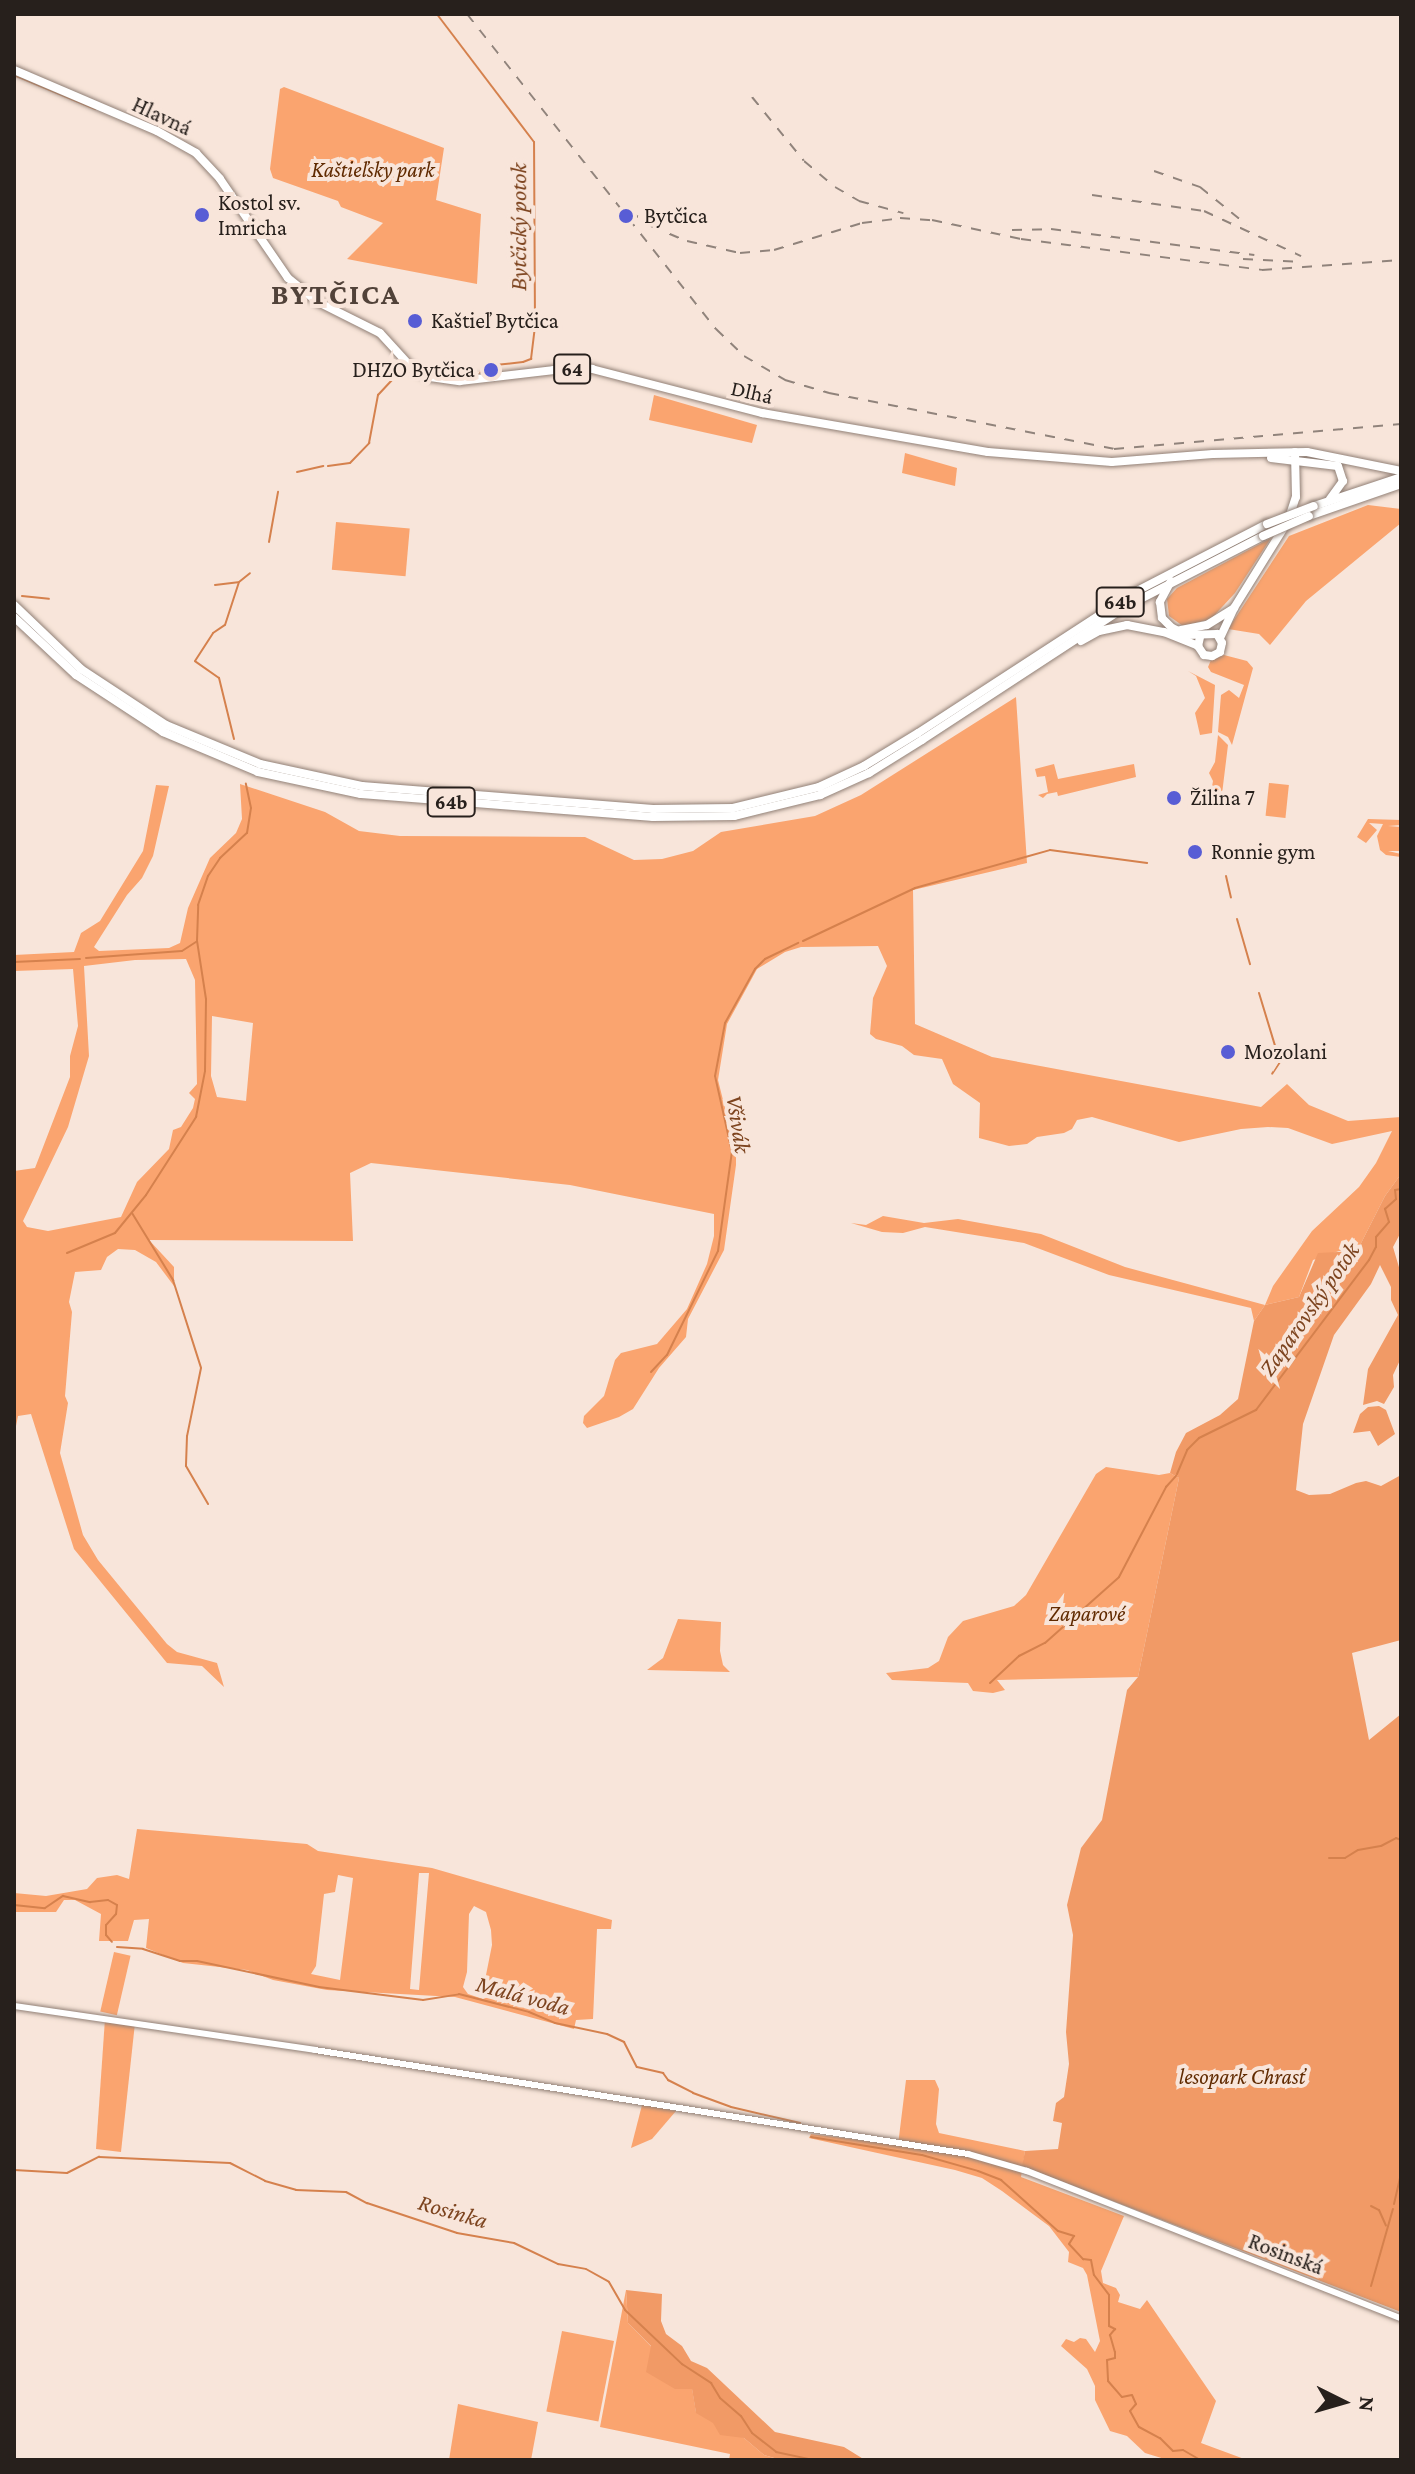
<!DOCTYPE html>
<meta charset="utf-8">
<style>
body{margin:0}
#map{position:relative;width:1415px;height:2474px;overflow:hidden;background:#f8e5da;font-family:"Crimson Pro",serif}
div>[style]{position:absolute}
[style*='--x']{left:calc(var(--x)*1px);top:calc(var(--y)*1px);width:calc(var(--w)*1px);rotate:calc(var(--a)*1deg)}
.green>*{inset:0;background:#faa46f;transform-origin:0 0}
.forest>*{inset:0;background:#f19a66}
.stream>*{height:2px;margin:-1px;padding:0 1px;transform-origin:1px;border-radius:1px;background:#d5814d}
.roads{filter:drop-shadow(0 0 2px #918076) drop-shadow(0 0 2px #918076)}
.tertiary>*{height:6px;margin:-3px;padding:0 3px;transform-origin:3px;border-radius:3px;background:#fff}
.primary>*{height:8px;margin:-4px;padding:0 4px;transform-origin:4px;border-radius:4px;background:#fff}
.trunk>*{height:8px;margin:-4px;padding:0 4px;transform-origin:4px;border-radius:4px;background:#fff}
.rail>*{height:2px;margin-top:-1px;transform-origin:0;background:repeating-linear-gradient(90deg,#90837b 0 10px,transparent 0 20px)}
.bridges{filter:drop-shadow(0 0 2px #918076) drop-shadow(0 0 2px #918076)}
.primary-bridge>*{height:8px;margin:-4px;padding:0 4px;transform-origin:4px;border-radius:4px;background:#fff}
.dots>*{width:22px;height:22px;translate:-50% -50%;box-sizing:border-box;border:4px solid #f8e5da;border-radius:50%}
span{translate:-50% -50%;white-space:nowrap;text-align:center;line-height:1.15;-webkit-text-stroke:8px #f8e5da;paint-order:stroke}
.shield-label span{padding:2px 6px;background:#f8e5da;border:2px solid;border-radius:6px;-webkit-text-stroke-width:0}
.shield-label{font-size:20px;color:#27201c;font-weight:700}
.street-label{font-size:22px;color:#27201c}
.park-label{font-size:22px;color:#602a00;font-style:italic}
.poi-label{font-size:22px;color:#27201c}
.left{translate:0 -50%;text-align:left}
.right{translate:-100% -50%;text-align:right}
.water-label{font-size:24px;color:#7d441f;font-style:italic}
.district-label{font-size:30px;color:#514239;font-weight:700;letter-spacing:2px}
.frame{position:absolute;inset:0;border:16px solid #27201c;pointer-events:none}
.north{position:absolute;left:1303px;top:2362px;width:80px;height:80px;-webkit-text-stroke:6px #f8e5da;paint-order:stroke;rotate:95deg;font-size:22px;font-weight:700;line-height:32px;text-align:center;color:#27201c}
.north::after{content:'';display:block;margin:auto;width:28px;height:36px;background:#27201c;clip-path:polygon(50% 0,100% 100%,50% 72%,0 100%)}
</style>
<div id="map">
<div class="green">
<i style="clip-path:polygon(284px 87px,444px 148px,436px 200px,481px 214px,477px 284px,347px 259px,383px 223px,341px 207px,338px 201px,273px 178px,270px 169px,280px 89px)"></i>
<i style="clip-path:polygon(654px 395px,757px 425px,752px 443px,649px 420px)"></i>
<i style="clip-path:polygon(905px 453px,957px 468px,955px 486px,902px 473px)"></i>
<i style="clip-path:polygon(1368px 505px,1401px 509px,1401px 523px,1306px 601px,1270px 645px,1259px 634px,1228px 629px,1289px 536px)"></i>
<i style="left:336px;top:522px;width:74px;height:48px;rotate:5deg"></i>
<i style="clip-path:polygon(1271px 538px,1235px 593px,1211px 619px,1183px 626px,1169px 616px,1167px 599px,1177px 588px)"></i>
<i style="clip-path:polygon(1224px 655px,1247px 661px,1253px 668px,1232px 745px,1228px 737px,1218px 732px,1221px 695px,1229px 690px,1239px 698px,1244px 685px,1211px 672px,1208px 667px,1211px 660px)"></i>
<i style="clip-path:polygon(1188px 671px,1215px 685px,1212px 733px,1200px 735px,1195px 713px,1205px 698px,1196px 676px)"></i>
<i style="clip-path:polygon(evenodd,1016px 697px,1027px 863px,913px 890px,915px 1024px,992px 1057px,1261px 1107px,1287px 1084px,1309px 1105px,1348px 1121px,1401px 1117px,1401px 1174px,1385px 1196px,1357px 1251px,1339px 1251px,1313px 1260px,1299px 1297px,1265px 1305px,1254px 1321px,1251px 1308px,1109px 1275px,1024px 1243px,925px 1227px,903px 1233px,882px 1232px,851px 1223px,866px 1225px,883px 1216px,924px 1223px,958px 1219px,1041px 1234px,1125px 1267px,1265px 1305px,1273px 1286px,1312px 1231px,1359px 1187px,1376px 1163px,1392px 1131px,1332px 1144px,1288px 1128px,1268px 1127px,1241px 1129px,1179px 1142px,1092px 1117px,1077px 1120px,1072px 1129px,1064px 1133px,1037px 1137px,1027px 1144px,1009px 1146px,979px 1138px,980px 1103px,953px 1084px,942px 1059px,914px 1055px,902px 1046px,876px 1039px,870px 1034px,873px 998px,887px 966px,878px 946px,801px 947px,785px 952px,757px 969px,727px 1024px,718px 1080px,736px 1152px,736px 1165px,724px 1250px,688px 1319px,686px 1337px,659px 1368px,633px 1409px,619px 1417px,587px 1428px,583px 1423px,584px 1416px,604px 1396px,615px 1360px,621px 1353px,657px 1344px,687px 1309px,707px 1264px,714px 1236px,714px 1214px,570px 1185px,371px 1163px,350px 1173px,353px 1241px,149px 1240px,174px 1267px,174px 1286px,156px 1262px,135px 1250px,118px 1249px,107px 1257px,101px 1270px,75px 1272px,69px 1302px,72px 1312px,65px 1396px,68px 1403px,60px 1453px,83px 1535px,98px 1560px,167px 1644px,177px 1652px,217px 1663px,224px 1687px,202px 1666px,167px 1663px,74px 1549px,31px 1414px,18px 1416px,14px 1436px,14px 1171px,35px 1168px,70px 1077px,70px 1056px,78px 1026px,73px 969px,14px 971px,14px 955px,74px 952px,81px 933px,100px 921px,143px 851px,156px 785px,169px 786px,153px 856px,142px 878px,127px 895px,94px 947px,99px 951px,169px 948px,180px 943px,188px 908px,210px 858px,236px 833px,242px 819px,240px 784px,325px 812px,359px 831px,400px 836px,585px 837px,634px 860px,662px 859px,693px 851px,721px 832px,815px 816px,861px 795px,1016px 697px,186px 959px,195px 980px,197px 1084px,189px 1093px,195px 1099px,193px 1108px,181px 1127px,173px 1130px,169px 1149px,137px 1182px,121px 1217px,48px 1231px,27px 1227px,23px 1221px,68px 1127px,89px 1056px,84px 966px,135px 960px,186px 959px,1016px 697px,212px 1016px,253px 1023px,246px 1101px,217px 1097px,211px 1076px,212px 1016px)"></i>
<i style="clip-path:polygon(1218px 735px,1228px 745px,1222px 794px,1211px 792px,1213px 781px,1209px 773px,1215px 762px)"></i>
<i style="clip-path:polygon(1054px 764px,1058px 779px,1134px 764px,1136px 777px,1058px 796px,1057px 792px,1047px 794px,1043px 798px,1038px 795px,1048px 792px,1045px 776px,1037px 777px,1035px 769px)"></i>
<i style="left:1269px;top:783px;width:20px;height:33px;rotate:6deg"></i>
<i style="clip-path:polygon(1368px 819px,1401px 820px,1401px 825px,1388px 826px,1401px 827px,1400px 851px,1388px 851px,1401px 854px,1401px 857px,1386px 855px,1380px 850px,1377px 836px,1383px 824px,1369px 823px,1377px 830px,1366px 843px,1357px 837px)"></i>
<i style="clip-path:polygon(1106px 1467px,1159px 1475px,1170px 1473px,1179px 1478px,1138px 1677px,997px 1680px,1005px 1690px,993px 1693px,973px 1691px,968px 1683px,892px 1680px,886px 1673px,928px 1668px,939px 1661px,948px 1637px,963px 1621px,1014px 1606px,1026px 1595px,1096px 1474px)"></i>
<i style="clip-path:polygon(678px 1619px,721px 1622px,720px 1651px,723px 1665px,730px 1672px,647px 1670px,663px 1658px)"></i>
<i style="clip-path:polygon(evenodd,137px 1829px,307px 1844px,318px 1851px,432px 1868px,612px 1920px,611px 1929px,597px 1929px,593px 2019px,576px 2020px,574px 2029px,455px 1997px,327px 1990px,273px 1980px,247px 1970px,183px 1963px,146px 1948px,149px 1919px,134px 1920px,128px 1941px,99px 1941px,101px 1914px,75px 1900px,64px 1900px,56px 1912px,14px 1912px,14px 1893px,46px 1896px,87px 1889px,97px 1878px,117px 1875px,129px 1879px,137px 1829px,419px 1873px,429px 1873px,419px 1990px,410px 1989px,419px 1873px,137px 1829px,338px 1875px,353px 1878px,340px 1980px,311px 1974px,316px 1966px,324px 1894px,335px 1892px,338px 1875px,137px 1829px,474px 1906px,486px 1912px,491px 1930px,492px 1945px,483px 1990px,488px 1997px,483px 1999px,468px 1994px,463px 1987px,467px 1972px,469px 1914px,474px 1906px)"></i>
<i style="left:114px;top:1952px;width:17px;height:61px;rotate:13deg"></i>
<i style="clip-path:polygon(105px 2019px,135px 2023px,121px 2152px,96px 2149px)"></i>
<i style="clip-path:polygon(906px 2080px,935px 2080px,939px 2089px,936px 2124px,939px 2133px,1025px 2151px,1021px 2177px,1124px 2216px,1101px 2271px,1103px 2283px,1116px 2288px,1120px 2295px,1118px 2302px,1140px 2309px,1147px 2300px,1216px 2401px,1201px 2443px,1247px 2460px,1168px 2460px,1145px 2453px,1127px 2436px,1110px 2431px,1095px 2400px,1095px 2386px,1087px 2369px,1061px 2346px,1066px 2339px,1074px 2342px,1080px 2338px,1086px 2339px,1095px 2352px,1100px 2341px,1087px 2275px,1083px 2268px,1068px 2262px,1069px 2252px,1049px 2226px,1002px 2191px,982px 2178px,955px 2170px,809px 2138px,811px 2134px,898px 2145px)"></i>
<i style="clip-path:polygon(642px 2105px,676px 2111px,652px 2139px,631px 2148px)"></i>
<i style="clip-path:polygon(626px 2290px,628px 2323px,692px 2388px,696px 2412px,744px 2438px,764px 2455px,781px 2460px,729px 2460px,730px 2454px,600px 2427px)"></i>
<i style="left:562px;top:2331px;width:53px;height:82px;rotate:11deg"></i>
<i style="clip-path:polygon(458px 2404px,538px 2422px,531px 2460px,449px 2460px)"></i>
</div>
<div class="forest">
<i style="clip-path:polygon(1401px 1174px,1401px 1232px,1393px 1247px,1401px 1274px,1401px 1358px,1393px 1375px,1394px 1387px,1384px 1404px,1377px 1401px,1363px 1405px,1368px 1369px,1398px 1315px,1391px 1300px,1391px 1287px,1380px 1265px,1371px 1284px,1334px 1335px,1303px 1424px,1296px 1490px,1309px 1495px,1330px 1494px,1356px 1483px,1366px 1481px,1381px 1486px,1401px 1475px,1401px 1640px,1352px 1653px,1369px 1740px,1401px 1714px,1401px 2312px,1022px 2166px,1025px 2151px,1058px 2149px,1062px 2123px,1053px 2121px,1056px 2103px,1064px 2097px,1069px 2064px,1066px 2032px,1073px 1935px,1067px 1905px,1081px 1848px,1102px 1820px,1127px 1690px,1138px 1677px,1179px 1478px,1170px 1473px,1176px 1452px,1186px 1433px,1220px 1415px,1238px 1399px,1254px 1321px,1265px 1305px,1299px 1297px,1318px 1253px,1357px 1251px,1385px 1196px)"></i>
<i style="clip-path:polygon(1379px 1406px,1386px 1410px,1395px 1434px,1378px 1446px,1370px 1431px,1353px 1433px,1360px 1414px,1368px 1407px)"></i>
<i style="clip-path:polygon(626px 2290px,662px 2294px,661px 2321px,666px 2334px,682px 2346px,691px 2361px,707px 2368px,775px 2432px,844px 2447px,865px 2460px,781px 2460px,764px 2455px,744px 2438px,720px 2435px,713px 2423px,696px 2413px,692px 2389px,675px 2389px,646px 2372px,651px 2346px,628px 2323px)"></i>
</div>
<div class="stream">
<i style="--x:14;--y:75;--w:88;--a:22.8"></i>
<i style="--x:419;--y:367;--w:30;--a:17"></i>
<i style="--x:448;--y:376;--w:30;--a:-6"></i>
<i style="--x:478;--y:373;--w:19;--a:-25"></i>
<i style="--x:495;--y:365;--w:28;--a:-6"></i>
<i style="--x:523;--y:362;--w:9;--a:-21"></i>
<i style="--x:531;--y:359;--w:33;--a:-83"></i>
<i style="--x:535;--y:326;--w:184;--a:-90.3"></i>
<i style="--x:534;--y:142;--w:161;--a:-127.2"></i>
<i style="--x:328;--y:466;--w:22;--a:-8"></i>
<i style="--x:350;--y:463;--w:28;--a:-46"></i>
<i style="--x:369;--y:443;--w:49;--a:-79.4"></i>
<i style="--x:378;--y:395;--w:38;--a:-47"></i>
<i style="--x:297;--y:472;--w:27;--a:-13"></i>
<i style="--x:269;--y:542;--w:51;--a:-79.8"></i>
<i style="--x:215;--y:585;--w:23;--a:-7"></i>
<i style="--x:22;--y:596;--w:27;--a:6"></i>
<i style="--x:234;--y:739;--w:63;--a:-103.8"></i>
<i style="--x:219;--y:678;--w:29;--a:-145"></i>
<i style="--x:195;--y:661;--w:33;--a:-57"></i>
<i style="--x:213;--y:633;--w:14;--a:-34"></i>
<i style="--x:225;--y:625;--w:45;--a:-72"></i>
<i style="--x:239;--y:582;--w:14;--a:-39"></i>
<i style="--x:1226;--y:876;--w:22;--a:77"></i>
<i style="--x:1237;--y:919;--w:47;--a:73.9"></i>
<i style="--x:803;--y:941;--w:124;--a:-25.3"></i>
<i style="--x:915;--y:888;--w:140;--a:-15.7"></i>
<i style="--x:1050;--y:850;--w:98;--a:7.6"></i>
<i style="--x:86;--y:958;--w:96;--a:-4.2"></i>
<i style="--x:182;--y:951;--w:17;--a:-33"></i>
<i style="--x:14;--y:962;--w:66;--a:-2.6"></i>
<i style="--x:1259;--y:993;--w:72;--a:73.1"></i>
<i style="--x:1280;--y:1062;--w:14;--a:124"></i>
<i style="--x:132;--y:1213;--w:79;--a:58.5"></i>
<i style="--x:173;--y:1280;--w:92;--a:72.3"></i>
<i style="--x:201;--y:1368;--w:69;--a:101.6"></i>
<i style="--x:187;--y:1436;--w:30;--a:92"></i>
<i style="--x:186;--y:1466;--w:44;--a:59.9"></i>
<i style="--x:67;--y:1253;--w:52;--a:-22.6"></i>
<i style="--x:115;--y:1233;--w:49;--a:-50.8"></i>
<i style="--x:146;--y:1195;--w:93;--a:-57.3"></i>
<i style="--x:196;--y:1117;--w:47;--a:-78.9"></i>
<i style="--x:205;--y:1071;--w:72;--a:-89.2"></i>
<i style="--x:206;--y:999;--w:59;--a:-98.8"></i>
<i style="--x:197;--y:941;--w:36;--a:-88"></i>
<i style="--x:198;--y:905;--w:31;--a:-71"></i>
<i style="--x:208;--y:876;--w:22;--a:-56"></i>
<i style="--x:220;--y:858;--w:37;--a:-43"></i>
<i style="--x:247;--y:833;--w:25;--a:-81"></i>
<i style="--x:251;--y:808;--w:25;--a:-102"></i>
<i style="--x:651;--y:1372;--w:23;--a:-47"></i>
<i style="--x:667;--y:1355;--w:116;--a:-63.9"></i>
<i style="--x:718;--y:1251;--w:100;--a:-82"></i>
<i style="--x:732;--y:1152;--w:78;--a:-102.6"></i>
<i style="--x:715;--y:1076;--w:54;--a:-79.3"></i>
<i style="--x:725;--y:1023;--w:62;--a:-60.9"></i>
<i style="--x:755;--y:969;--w:14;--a:-45"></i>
<i style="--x:765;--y:959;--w:37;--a:-26"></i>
<i style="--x:1177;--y:1474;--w:26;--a:-67"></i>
<i style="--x:1187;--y:1450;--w:17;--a:-45"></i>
<i style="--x:1199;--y:1438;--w:64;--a:-26.2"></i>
<i style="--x:1256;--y:1410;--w:188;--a:-53"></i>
<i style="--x:1369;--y:1260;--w:15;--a:-62"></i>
<i style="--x:1376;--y:1247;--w:10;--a:-90"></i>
<i style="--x:1376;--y:1237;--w:20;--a:-49"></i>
<i style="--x:1389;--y:1222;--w:14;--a:-107"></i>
<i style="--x:1385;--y:1209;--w:15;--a:-42"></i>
<i style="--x:1396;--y:1199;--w:9;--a:-96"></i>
<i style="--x:1395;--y:1190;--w:6;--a:-9"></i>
<i style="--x:990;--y:1683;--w:40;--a:-43"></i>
<i style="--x:1019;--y:1656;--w:29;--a:-27"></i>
<i style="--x:1045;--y:1643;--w:99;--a:-41.7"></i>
<i style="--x:1119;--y:1577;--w:102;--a:-62.4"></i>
<i style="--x:1166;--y:1487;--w:15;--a:-48"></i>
<i style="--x:1329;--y:1858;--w:16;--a:0"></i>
<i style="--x:1345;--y:1858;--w:15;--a:-32"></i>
<i style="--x:1358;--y:1850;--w:23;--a:-10"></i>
<i style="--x:1381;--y:1846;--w:17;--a:-28"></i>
<i style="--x:1396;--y:1838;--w:5;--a:22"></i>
<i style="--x:14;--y:1905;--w:31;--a:6"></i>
<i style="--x:45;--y:1908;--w:22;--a:-34"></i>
<i style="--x:63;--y:1896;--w:28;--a:13"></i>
<i style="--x:90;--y:1902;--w:18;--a:-6"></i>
<i style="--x:108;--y:1900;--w:10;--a:29"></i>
<i style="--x:117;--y:1905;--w:9;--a:96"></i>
<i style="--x:116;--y:1914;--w:15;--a:132"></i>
<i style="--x:106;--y:1925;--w:10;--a:90"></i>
<i style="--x:106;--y:1935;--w:9;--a:49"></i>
<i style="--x:117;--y:1947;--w:26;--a:4"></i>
<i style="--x:143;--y:1949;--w:39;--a:18"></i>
<i style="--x:180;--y:1961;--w:17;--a:0"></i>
<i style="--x:197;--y:1961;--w:125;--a:12"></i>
<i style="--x:319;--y:1987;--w:105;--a:7.1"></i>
<i style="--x:423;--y:2000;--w:36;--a:-9"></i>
<i style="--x:459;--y:1994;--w:72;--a:14.4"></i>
<i style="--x:529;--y:2012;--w:28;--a:23"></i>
<i style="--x:555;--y:2023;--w:53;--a:11.9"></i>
<i style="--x:607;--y:2034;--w:19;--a:25"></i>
<i style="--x:624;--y:2042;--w:28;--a:63"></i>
<i style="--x:637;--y:2067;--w:27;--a:13"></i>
<i style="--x:663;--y:2073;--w:9;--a:54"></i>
<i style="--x:668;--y:2080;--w:28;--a:27"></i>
<i style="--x:693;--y:2093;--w:40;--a:20.2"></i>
<i style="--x:731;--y:2107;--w:71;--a:13.1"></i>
<i style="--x:811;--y:2137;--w:112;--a:9.2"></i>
<i style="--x:922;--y:2155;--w:58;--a:15.9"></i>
<i style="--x:978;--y:2171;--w:25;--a:21"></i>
<i style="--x:1001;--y:2180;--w:76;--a:41.8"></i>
<i style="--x:1058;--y:2231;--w:17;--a:17"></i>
<i style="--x:1074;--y:2236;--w:9;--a:122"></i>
<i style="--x:1069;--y:2244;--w:21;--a:47"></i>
<i style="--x:1083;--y:2259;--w:8;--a:7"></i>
<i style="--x:1091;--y:2260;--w:15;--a:79"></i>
<i style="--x:1094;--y:2275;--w:25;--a:53"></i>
<i style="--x:1109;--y:2295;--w:31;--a:90"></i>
<i style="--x:1109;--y:2326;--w:7;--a:27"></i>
<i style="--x:1115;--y:2329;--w:8;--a:130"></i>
<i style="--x:1110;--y:2335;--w:18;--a:74"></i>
<i style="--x:1115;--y:2352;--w:6;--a:90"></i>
<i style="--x:1115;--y:2358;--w:8;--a:166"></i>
<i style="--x:1107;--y:2360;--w:21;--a:87"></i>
<i style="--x:1108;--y:2381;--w:21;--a:49"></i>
<i style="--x:1122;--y:2397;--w:10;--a:-11"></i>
<i style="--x:1132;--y:2395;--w:10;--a:66"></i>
<i style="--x:1136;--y:2404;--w:9;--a:131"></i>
<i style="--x:1130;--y:2411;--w:18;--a:61"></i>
<i style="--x:1139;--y:2427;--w:24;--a:28"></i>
<i style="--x:1160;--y:2438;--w:18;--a:45"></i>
<i style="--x:1173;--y:2451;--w:10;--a:-6"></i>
<i style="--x:1183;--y:2450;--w:20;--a:30"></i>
<i style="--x:14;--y:2170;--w:53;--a:3.2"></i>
<i style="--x:67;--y:2173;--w:36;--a:-27"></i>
<i style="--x:99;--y:2157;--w:131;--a:2.6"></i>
<i style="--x:230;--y:2163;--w:39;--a:27"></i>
<i style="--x:265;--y:2181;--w:32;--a:16"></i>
<i style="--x:296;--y:2190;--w:50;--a:2.3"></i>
<i style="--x:346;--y:2192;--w:24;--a:28"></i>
<i style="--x:367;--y:2203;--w:95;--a:18.4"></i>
<i style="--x:457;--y:2233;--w:58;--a:10"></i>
<i style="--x:514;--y:2243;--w:49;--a:25.5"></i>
<i style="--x:558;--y:2264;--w:28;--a:10"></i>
<i style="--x:586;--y:2269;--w:26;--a:29"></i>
<i style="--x:609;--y:2282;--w:32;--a:60"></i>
<i style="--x:625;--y:2310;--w:79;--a:43.5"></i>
<i style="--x:682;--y:2364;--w:35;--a:33"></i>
<i style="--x:711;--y:2383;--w:17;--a:59"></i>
<i style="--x:720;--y:2398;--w:28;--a:41"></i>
<i style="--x:741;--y:2416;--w:20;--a:57"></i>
<i style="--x:752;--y:2433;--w:31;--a:38"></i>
<i style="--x:776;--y:2452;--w:39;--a:12"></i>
<i style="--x:1394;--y:2204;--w:31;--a:-77"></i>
<i style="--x:1371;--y:2206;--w:9;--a:27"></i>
<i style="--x:1379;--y:2210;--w:17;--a:66"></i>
<i style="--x:1371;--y:2286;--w:80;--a:-74.1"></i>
</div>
<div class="roads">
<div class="tertiary">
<i style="--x:14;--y:2006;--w:304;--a:8.3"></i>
<i style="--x:315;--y:2050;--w:661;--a:9.05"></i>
<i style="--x:968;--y:2154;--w:61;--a:16.1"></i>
<i style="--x:1027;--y:2171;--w:402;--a:21.5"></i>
</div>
<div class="primary">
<i style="--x:14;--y:70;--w:155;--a:23.1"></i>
<i style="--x:157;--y:131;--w:45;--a:29.4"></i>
<i style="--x:196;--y:153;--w:35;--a:47"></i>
<i style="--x:220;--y:179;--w:120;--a:55.5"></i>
<i style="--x:288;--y:278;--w:38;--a:39"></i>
<i style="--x:318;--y:302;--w:69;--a:26.6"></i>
<i style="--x:380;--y:333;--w:49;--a:47.5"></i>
<i style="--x:413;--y:369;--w:19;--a:25"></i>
<i style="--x:430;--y:377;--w:30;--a:8"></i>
<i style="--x:460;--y:381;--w:95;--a:-6.7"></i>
<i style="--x:554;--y:370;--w:38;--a:-2"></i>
<i style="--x:592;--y:369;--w:176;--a:14.5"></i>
<i style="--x:762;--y:413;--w:229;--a:9.8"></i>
<i style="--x:988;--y:452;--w:124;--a:4.6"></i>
<i style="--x:1112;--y:462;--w:101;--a:-4.5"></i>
<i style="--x:1213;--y:454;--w:94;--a:-1.2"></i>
<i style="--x:1307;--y:452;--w:96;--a:11.4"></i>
<i style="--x:1271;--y:458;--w:67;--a:6.8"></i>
<i style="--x:1338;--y:466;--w:16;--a:72"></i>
<i style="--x:1343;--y:481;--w:22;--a:126"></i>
<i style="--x:1314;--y:506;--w:92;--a:-18.4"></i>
<i style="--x:1309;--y:516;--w:97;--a:-19.2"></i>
<i style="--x:1171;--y:581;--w:24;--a:118"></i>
<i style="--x:1160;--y:602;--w:16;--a:83"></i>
<i style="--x:1162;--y:618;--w:14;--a:45"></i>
<i style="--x:1172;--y:628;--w:17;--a:25"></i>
<i style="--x:1187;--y:635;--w:30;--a:-2"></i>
<i style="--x:1217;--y:634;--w:10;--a:61"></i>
<i style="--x:1222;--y:643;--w:9;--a:103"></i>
<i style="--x:1220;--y:652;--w:9;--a:153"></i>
<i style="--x:1212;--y:656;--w:8;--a:-173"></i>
<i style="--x:1204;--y:655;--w:11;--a:-124"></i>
<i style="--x:1198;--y:646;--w:9;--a:-77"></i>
<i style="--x:1181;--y:630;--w:26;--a:-11"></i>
<i style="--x:1207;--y:625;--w:32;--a:-32"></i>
<i style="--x:1220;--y:638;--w:33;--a:-65"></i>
<i style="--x:1234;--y:608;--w:102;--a:-58.2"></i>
<i style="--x:1288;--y:521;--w:25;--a:-72"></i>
<i style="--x:1296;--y:497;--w:45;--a:-91.3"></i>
<i style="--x:1081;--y:641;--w:21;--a:-29"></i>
<i style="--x:1099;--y:631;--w:29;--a:-12"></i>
<i style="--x:1127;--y:625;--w:38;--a:11"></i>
<i style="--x:1164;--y:632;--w:37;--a:22"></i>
<i style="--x:918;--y:733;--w:259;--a:-33"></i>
<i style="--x:1135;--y:592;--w:148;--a:-27.3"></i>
<i style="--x:922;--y:740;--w:243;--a:-33.2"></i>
<i style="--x:1125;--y:607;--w:155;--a:-27.2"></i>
</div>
<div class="trunk">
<i style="--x:14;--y:605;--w:93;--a:43.7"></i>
<i style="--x:81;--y:669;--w:102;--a:33.4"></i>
<i style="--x:166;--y:725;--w:102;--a:22.5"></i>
<i style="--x:260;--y:764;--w:104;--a:12.2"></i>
<i style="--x:362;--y:786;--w:292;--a:4.5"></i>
<i style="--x:653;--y:809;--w:80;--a:-0.7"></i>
<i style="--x:733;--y:808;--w:89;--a:-13.7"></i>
<i style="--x:819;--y:787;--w:50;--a:-25"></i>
<i style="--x:864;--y:766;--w:63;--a:-31.4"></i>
<i style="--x:14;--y:617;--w:85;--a:43.1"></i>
<i style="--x:76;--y:675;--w:104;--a:33.2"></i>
<i style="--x:163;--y:732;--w:103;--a:22.8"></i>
<i style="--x:258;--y:772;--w:105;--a:12.1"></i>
<i style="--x:361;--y:794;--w:293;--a:4.5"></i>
<i style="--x:653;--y:817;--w:81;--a:-0.7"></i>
<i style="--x:734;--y:816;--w:89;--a:-13.7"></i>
<i style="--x:820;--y:795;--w:54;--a:-24.2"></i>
<i style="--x:869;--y:773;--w:62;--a:-31.9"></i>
</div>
</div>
<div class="rail">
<i style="--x:467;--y:14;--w:402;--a:51.7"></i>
<i style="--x:716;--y:329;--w:39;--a:44"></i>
<i style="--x:744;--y:356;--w:48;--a:30.3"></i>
<i style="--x:785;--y:380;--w:46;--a:16.5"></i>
<i style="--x:829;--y:393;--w:290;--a:11.1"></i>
<i style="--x:1114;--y:449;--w:288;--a:-5"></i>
<i style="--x:752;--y:97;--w:82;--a:50.9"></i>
<i style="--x:804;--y:161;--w:40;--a:40"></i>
<i style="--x:835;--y:187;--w:28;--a:30"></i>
<i style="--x:859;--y:201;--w:46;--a:15.3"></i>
<i style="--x:1154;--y:171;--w:49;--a:19.2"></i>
<i style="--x:1200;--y:187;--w:60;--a:39"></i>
<i style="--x:1092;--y:195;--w:113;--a:8.1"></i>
<i style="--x:1204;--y:211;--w:107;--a:24.9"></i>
<i style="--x:630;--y:211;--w:26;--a:36"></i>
<i style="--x:651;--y:226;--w:39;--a:23"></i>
<i style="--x:687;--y:241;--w:54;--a:12.8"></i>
<i style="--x:740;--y:253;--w:34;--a:-5"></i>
<i style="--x:774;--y:250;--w:92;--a:-17.1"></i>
<i style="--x:862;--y:223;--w:38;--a:-7"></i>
<i style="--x:900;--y:218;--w:32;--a:4"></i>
<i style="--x:932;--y:220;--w:91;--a:12.1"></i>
<i style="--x:1021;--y:239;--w:243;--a:7.3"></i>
<i style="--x:1262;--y:270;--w:139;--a:-4.1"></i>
<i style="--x:1012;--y:230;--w:39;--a:-1"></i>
<i style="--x:1051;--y:229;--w:205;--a:7.3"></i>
<i style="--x:1243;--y:259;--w:60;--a:2.9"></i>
</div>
<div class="bridges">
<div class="primary-bridge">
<i style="--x:1267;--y:524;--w:50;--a:-21"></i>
<i style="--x:1263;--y:536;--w:50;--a:-23.5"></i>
</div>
</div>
<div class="dots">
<i style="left:202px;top:215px;background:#585dd5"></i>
<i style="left:626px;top:216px;background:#585dd5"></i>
<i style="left:415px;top:321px;background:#585dd5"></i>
<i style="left:491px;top:370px;background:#585dd5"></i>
<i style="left:1174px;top:798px;background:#585dd5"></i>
<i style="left:1195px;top:852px;background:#585dd5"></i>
<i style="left:1228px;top:1052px;background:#585dd5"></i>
</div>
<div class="shield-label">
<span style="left:572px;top:369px">64</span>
<span style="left:1120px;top:602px">64b</span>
<span style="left:451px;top:802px">64b</span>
</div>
<div class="street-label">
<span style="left:162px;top:116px;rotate:25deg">Hlavná</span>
<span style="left:752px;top:392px;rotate:13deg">Dlhá</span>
<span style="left:1286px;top:2254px;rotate:21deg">Rosinská</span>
</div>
<div class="park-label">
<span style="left:373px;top:170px">Kaštieľsky park</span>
<span style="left:1087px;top:1614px">Zaparové</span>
<span style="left:1242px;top:2077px">lesopark Chrasť</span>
</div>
<div class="poi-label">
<span class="left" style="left:218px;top:215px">Kostol sv.<br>Imricha</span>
<span class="left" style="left:644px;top:216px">Bytčica</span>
<span class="left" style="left:431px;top:321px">Kaštieľ Bytčica</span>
<span class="right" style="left:475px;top:370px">DHZO Bytčica</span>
<span class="left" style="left:1190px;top:798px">Žilina 7</span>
<span class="left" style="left:1211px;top:852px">Ronnie gym</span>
<span class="left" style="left:1244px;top:1052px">Mozolani</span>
</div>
<div class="water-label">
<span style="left:518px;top:227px;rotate:-90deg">Bytčický potok</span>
<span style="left:739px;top:1124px;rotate:81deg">Všivák</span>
<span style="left:1309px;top:1309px;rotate:-55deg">Zaparovský potok</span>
<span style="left:523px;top:1995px;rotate:15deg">Malá voda</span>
<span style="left:453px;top:2211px;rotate:16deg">Rosinka</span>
</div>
<div class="district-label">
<span style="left:336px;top:294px">BYTČICA</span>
</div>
<div class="frame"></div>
<div class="north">N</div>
</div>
